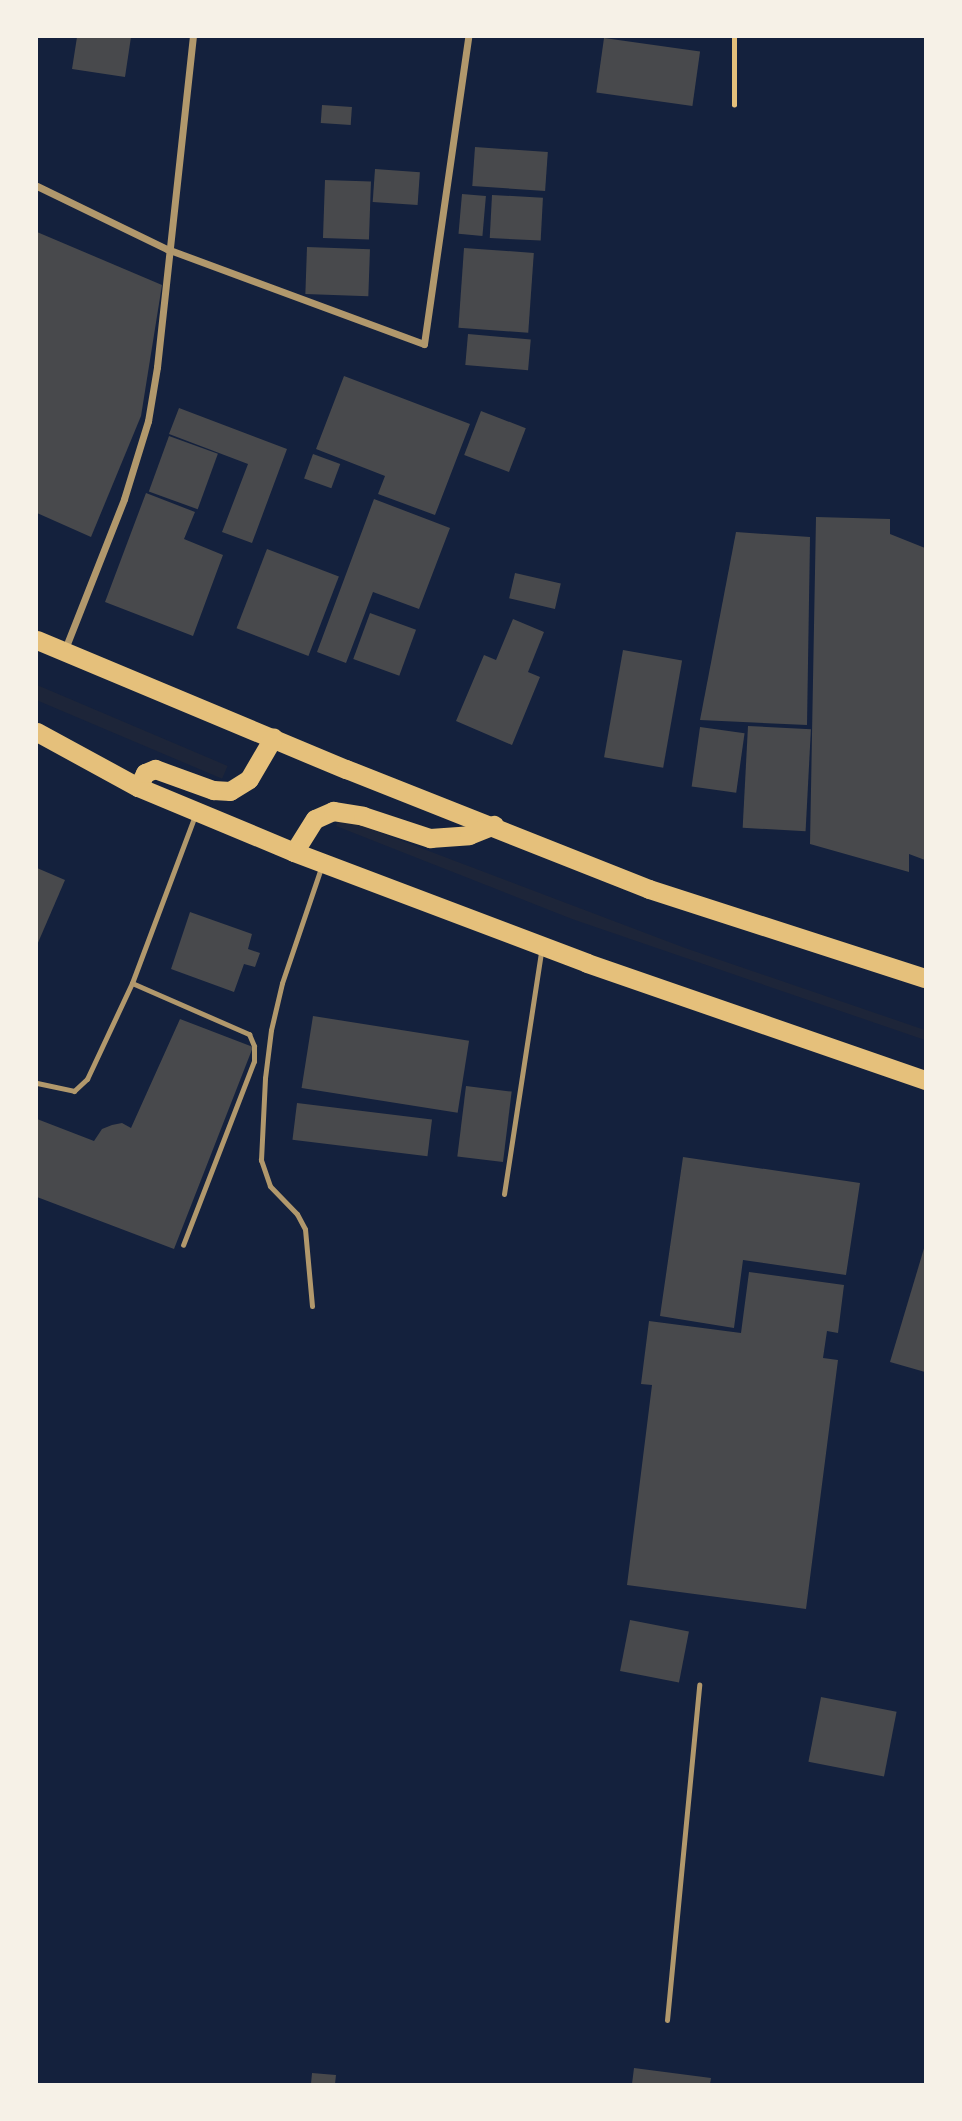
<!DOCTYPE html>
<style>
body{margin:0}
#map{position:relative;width:962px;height:2121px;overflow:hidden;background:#14213d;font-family:Raleway,sans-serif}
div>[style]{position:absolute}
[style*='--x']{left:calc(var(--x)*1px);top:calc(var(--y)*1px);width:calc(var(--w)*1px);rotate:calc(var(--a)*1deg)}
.green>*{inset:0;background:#1d2539;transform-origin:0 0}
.building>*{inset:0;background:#48494c;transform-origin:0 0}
.path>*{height:4.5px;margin:-2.25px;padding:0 2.25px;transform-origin:2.25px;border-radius:2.25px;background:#e5c07b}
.service>*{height:5px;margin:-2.5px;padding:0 2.5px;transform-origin:2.5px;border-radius:2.5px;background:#b1986c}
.minor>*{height:7px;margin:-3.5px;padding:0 3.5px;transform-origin:3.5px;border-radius:3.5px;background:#b1986c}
.trunk>*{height:19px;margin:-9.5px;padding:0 9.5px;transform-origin:9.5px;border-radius:9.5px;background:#e5c07b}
span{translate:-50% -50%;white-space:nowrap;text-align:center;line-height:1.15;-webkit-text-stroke:5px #f6f1e7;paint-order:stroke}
.frame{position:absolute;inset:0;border:38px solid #f6f1e7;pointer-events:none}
</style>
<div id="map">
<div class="green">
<i style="left:37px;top:685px;width:207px;height:14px;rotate:23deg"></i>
<i style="clip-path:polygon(339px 817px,685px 948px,925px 1030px,925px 1040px,572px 919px,336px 826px)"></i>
</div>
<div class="building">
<i style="clip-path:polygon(77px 37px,131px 37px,125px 77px,72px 69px)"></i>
<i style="left:604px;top:38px;width:97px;height:55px;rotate:8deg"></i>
<i style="left:322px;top:105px;width:30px;height:18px;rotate:4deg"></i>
<i style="left:475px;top:147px;width:73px;height:39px;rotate:4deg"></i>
<i style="left:375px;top:169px;width:45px;height:33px;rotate:4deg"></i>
<i style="left:325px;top:180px;width:46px;height:58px;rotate:2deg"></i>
<i style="left:462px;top:194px;width:24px;height:40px;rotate:5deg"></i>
<i style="left:492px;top:195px;width:51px;height:43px;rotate:3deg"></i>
<i style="clip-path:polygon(37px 232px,162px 285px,141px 416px,91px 537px,37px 513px)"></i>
<i style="left:307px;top:247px;width:63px;height:47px;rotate:2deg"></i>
<i style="left:464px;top:248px;width:70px;height:80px;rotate:4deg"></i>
<i style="left:468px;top:334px;width:63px;height:31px;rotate:5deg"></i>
<i style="clip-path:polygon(344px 376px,470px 424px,435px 515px,378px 494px,385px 476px,316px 449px)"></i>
<i style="clip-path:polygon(179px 408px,287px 449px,252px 543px,222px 532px,248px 464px,169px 434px)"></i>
<i style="left:481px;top:411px;width:48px;height:47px;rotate:21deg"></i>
<i style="left:169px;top:436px;width:52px;height:59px;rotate:20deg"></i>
<i style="left:313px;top:454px;width:29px;height:26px;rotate:20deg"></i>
<i style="clip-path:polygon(146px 493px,195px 512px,184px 539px,223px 555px,193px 636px,105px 602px)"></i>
<i style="clip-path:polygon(374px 499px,450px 528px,419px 609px,373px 592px,346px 663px,317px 652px)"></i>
<i style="clip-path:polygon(816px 517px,890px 519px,890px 534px,925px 548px,925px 860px,909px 854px,909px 872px,810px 844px)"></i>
<i style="clip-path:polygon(736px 532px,810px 537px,807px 725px,700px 720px)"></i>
<i style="left:267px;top:549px;width:77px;height:85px;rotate:21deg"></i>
<i style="left:515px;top:573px;width:47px;height:26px;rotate:13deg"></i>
<i style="left:370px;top:613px;width:49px;height:49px;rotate:20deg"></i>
<i style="clip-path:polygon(513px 619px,544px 632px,528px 672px,540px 677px,512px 745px,456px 721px,484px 655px,496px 660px)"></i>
<i style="left:623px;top:650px;width:60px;height:109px;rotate:10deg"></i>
<i style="left:748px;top:726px;width:63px;height:102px;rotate:3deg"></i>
<i style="left:700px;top:727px;width:45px;height:60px;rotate:8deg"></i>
<i style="clip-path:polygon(37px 868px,65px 880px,37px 945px)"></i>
<i style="clip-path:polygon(190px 912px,252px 934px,248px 949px,260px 953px,255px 967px,244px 964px,234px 992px,171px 969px)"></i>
<i style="left:313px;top:1016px;width:158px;height:73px;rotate:9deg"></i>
<i style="clip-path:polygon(180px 1019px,253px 1047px,174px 1249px,37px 1197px,37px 1119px,94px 1141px,102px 1129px,112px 1125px,122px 1123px,131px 1128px)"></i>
<i style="left:466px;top:1086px;width:46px;height:71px;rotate:7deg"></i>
<i style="left:297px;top:1103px;width:136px;height:37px;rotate:7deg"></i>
<i style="clip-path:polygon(683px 1157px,860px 1183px,846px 1275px,743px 1260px,734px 1328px,660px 1316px)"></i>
<i style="clip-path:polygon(925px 1245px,925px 1372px,890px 1362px)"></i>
<i style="clip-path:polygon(749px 1272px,844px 1285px,838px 1333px,827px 1331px,823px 1358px,838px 1360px,806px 1609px,627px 1585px,652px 1385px,641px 1384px,649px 1321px,741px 1333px)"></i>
<i style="left:630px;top:1620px;width:60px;height:52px;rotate:11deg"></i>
<i style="left:821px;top:1697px;width:77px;height:66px;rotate:11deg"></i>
<i style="clip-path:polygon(634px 2068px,711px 2078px,710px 2084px,632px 2084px)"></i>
<i style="clip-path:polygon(312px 2073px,336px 2075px,335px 2084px,311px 2084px)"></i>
</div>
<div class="path">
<i style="--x:734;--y:105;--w:68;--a:-90"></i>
</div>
<div class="service">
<i style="--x:132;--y:983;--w:128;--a:23.6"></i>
<i style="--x:249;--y:1034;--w:13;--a:67"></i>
<i style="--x:254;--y:1046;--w:15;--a:90"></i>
<i style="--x:254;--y:1061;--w:197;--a:111.1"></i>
<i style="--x:37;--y:1083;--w:38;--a:12"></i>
<i style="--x:74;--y:1091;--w:18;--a:-43"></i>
<i style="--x:87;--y:1079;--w:106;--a:-64.9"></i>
<i style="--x:132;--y:983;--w:179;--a:-69.4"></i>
<i style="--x:504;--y:1194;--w:246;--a:-81.3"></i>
<i style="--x:312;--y:1306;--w:77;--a:-95.2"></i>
<i style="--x:305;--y:1229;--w:17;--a:-118"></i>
<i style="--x:297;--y:1214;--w:39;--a:-134"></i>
<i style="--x:270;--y:1186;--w:28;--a:-109"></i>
<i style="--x:261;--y:1160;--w:82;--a:-87.2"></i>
<i style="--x:265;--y:1078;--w:48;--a:-82.9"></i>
<i style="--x:271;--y:1030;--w:48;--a:-76.8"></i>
<i style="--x:282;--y:983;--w:125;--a:-71.3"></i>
<i style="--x:667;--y:2020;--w:337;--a:-84.5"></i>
</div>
<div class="minor">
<i style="--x:37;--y:186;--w:144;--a:25.9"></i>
<i style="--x:167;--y:249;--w:274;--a:20.3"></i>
<i style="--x:424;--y:344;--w:310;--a:-81.8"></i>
<i style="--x:65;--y:649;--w:161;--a:-68.5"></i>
<i style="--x:124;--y:499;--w:82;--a:-72.9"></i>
<i style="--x:148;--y:421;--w:55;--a:-80.5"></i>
<i style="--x:157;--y:367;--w:332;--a:-83.8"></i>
</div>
<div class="trunk">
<i style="--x:37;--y:640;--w:335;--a:22.7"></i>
<i style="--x:346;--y:769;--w:326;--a:21.6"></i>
<i style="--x:649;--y:889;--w:290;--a:17.9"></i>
<i style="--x:37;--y:732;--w:115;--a:28.6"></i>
<i style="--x:138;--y:787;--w:169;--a:22.6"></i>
<i style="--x:294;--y:852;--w:313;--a:20.7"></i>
<i style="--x:587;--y:963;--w:358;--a:19.1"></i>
<i style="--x:138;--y:787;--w:16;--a:-63"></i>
<i style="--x:145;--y:773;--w:11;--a:-22"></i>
<i style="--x:155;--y:769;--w:62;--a:19.9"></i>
<i style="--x:213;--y:790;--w:17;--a:3"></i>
<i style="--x:230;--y:791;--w:22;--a:-32"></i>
<i style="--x:249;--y:779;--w:48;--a:-59.7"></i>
<i style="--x:294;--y:852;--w:39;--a:-58"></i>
<i style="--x:315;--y:819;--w:20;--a:-24"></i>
<i style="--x:333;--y:811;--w:30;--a:9"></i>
<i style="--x:363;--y:816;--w:71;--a:18.2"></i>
<i style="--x:430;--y:838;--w:39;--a:-4"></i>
<i style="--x:469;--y:835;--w:27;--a:-22"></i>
</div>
<div class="frame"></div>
</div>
